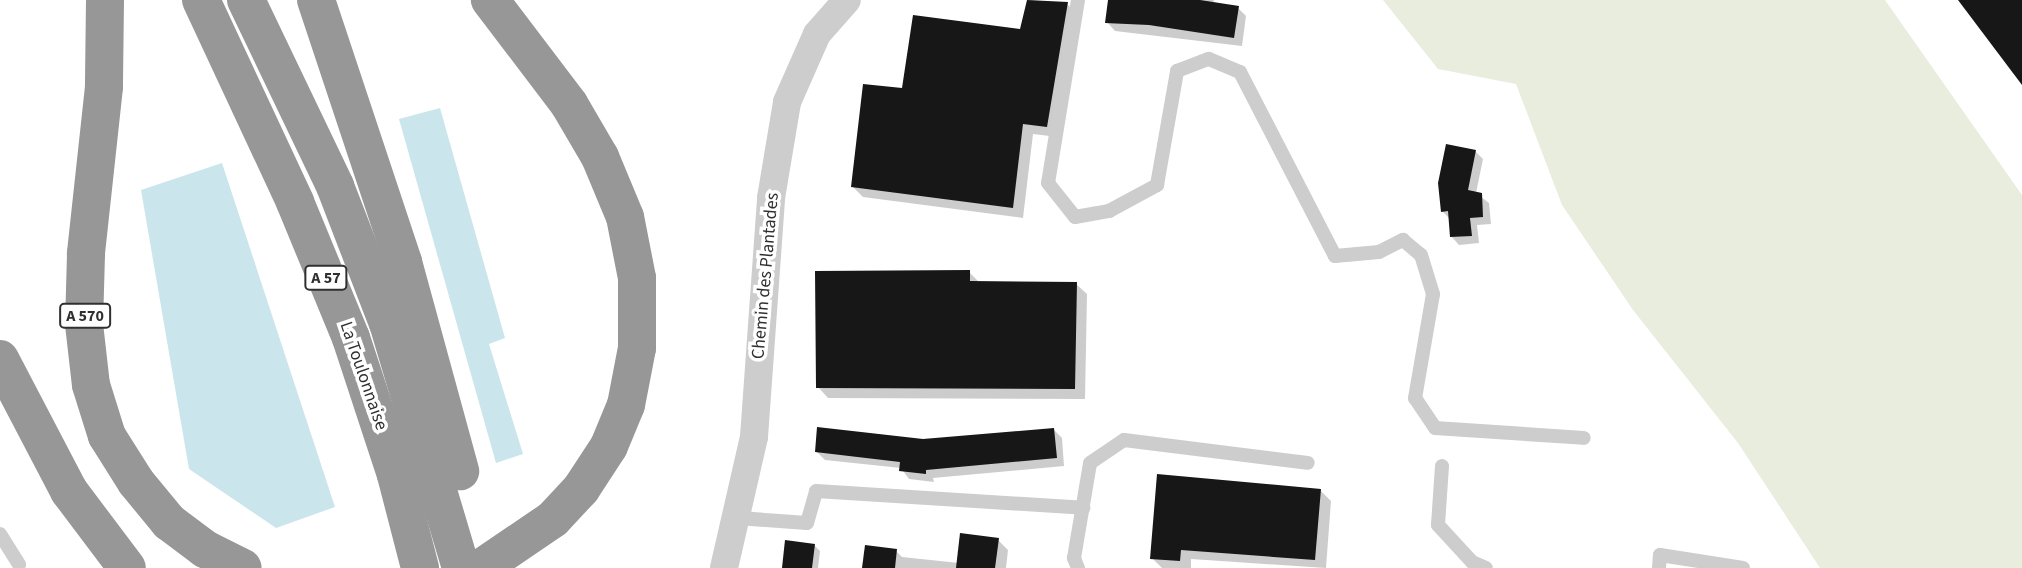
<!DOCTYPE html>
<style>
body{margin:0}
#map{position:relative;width:2022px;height:568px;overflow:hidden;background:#fff;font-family:"Source Sans 3",sans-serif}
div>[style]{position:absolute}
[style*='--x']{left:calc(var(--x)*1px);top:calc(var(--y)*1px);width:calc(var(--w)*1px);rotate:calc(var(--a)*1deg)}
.green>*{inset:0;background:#e9edde}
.water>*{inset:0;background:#cbe5ec}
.shadow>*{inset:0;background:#0003}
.building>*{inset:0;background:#171717}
.service>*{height:14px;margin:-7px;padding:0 7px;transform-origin:7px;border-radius:7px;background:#cdcdcd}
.minor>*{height:28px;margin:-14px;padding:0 14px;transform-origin:14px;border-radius:14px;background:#cdcdcd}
.motorway>*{height:38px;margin:-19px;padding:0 19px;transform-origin:19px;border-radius:19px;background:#979797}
span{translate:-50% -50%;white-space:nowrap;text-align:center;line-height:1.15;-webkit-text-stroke:7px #fff;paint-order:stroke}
.shield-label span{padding:2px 5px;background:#fff;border:2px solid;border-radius:5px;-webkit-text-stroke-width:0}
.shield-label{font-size:16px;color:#303030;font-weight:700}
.street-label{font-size:18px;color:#303030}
</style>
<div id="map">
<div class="green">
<i style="clip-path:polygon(1383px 0,1885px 0,2022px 195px,2022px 568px,1820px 568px,1738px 443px,1633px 310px,1562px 205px,1516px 84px,1438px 69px)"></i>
</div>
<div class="water">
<i style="clip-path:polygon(440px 108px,505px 338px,489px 344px,523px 454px,496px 463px,399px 119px)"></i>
<i style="clip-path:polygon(222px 163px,335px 507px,276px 528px,189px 469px,141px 190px)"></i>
</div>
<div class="shadow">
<i style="clip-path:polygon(1029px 0,1067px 4px,1078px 15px,1058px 137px,1033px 134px,1023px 218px,863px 197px,853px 187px,904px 90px,1022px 31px)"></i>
<i style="clip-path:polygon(1110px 0,1214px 0,1213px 4px,1238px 8px,1246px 16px,1242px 46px,1115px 31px,1107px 22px)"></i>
<i style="clip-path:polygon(1475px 151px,1483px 159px,1476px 193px,1489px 203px,1491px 224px,1477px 225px,1479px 243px,1459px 245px,1451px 236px,1450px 219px,1442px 211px)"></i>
<i style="clip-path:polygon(969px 272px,980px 283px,1076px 284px,1087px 294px,1085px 399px,828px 398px,818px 387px)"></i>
<i style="clip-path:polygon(1054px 430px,1062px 438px,1064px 466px,933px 478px,934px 482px,909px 479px,901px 468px,825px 460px,816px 451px)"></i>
<i style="clip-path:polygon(1320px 490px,1331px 501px,1326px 568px,1191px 559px,1191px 568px,1162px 568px,1152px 558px)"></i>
<i style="clip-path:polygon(998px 540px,1008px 550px,1006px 568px,864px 568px,896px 551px,902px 557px,959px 563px)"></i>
<i style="clip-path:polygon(814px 545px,820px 551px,818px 568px,784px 568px)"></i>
</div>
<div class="building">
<i style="clip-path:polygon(1027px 0,1068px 2px,1047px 127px,1023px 124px,1013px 208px,851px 187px,863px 84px,902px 88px,913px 15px,1020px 29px)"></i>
<i style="clip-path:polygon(1108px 0,1200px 0,1239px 6px,1234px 38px,1149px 25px,1105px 23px)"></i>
<i style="clip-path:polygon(1958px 0,2022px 0,2022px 85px)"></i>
<i style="clip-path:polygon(1446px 144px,1476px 150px,1468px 190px,1482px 193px,1483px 217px,1470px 218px,1472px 236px,1450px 237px,1448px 211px,1441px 212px,1438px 183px)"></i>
<i style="clip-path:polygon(970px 270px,970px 281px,1077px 282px,1075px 389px,816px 388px,815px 271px)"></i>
<i style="clip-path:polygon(817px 427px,923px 439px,1054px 428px,1057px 458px,926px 470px,926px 474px,899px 471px,900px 462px,815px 452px)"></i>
<i style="clip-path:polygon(1157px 474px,1321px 489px,1315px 560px,1181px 550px,1180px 561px,1150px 559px)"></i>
<i style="clip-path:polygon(960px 533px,999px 538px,995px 568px,956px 568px)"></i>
<i style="clip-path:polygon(785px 540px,815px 544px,812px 568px,782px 568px)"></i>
<i style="clip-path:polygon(865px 545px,897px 549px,895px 568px,862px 568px)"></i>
</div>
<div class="service">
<i style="--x:1078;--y:0;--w:185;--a:99.3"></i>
<i style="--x:1048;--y:183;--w:43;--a:51.5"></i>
<i style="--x:1075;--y:217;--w:35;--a:-10"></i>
<i style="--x:1109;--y:211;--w:55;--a:-28.4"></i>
<i style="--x:1157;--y:185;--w:116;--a:-80"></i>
<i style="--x:1177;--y:71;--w:34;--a:-21"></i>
<i style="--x:1209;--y:59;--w:34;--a:23"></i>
<i style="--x:1240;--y:72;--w:207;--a:62.7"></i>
<i style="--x:1335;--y:256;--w:44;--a:-5.2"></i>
<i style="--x:1379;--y:252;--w:27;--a:-27"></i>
<i style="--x:1403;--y:240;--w:23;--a:40"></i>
<i style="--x:1421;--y:255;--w:41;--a:72.9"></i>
<i style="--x:1433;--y:294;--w:106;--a:99.8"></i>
<i style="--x:1415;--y:398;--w:36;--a:56"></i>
<i style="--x:1435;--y:428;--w:149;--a:3.8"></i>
<i style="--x:1442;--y:466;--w:59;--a:93.9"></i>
<i style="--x:1438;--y:525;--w:50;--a:47.4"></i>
<i style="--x:1472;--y:562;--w:15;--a:23"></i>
<i style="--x:738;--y:518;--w:69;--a:4.1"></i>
<i style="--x:807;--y:523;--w:33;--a:-74"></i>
<i style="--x:816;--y:491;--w:268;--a:3.6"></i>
<i style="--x:0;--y:534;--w:36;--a:58"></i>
<i style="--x:1078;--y:568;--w:11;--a:-112"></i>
<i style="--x:1074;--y:558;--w:96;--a:-80.4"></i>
<i style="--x:1090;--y:463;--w:41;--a:-34.1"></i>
<i style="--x:1124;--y:440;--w:185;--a:7.1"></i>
<i style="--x:1659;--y:568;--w:13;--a:-86"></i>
<i style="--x:1660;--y:555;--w:84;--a:8.9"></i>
</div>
<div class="minor">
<i style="--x:724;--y:568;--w:134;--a:-77.1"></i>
<i style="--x:754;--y:437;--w:240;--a:-85.9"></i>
<i style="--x:771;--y:198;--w:97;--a:-80.5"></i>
<i style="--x:787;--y:102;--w:74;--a:-66.2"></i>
<i style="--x:817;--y:34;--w:45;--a:-48.6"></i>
</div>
<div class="motorway">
<i style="--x:105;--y:0;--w:87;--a:90.7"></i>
<i style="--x:104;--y:87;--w:168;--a:96.2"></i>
<i style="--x:86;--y:254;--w:70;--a:91.6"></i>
<i style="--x:84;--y:324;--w:61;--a:83.5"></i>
<i style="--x:91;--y:385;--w:53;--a:72.6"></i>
<i style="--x:107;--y:436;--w:54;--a:57.8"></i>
<i style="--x:136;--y:482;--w:52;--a:50.5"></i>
<i style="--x:169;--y:522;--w:45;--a:36.9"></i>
<i style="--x:205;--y:549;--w:42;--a:26.6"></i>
<i style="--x:201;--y:0;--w:223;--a:65"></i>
<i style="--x:295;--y:202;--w:147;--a:67.6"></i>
<i style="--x:351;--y:338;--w:144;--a:71.8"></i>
<i style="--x:396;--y:475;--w:96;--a:75.5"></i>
<i style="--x:246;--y:0;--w:206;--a:64.4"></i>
<i style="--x:335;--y:186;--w:147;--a:68.9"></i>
<i style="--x:388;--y:323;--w:256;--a:73.4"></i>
<i style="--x:316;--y:0;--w:276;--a:71.6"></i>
<i style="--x:403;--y:262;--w:217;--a:74.7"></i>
<i style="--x:0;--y:359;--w:149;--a:62.4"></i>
<i style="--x:69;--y:491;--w:96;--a:53"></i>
<i style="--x:481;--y:568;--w:87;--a:-34.2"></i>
<i style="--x:553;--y:519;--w:41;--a:-47"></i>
<i style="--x:581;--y:489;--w:51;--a:-56.9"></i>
<i style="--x:609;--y:446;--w:44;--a:-67.5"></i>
<i style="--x:626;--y:405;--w:58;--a:-79.1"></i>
<i style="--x:637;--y:348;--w:70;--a:-90"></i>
<i style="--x:637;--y:278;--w:62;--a:-101.1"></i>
<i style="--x:625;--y:217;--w:65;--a:-112.6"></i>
<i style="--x:600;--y:157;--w:61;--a:-120.3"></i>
<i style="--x:569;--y:104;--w:131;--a:-127.2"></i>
</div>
<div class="shield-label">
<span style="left:326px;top:278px">A 57</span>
<span style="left:85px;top:316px">A 570</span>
</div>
<div class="street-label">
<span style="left:766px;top:276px;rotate:-85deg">Chemin des Plantades</span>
<span style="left:363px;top:376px;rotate:71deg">La Toulonnaise</span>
</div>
</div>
